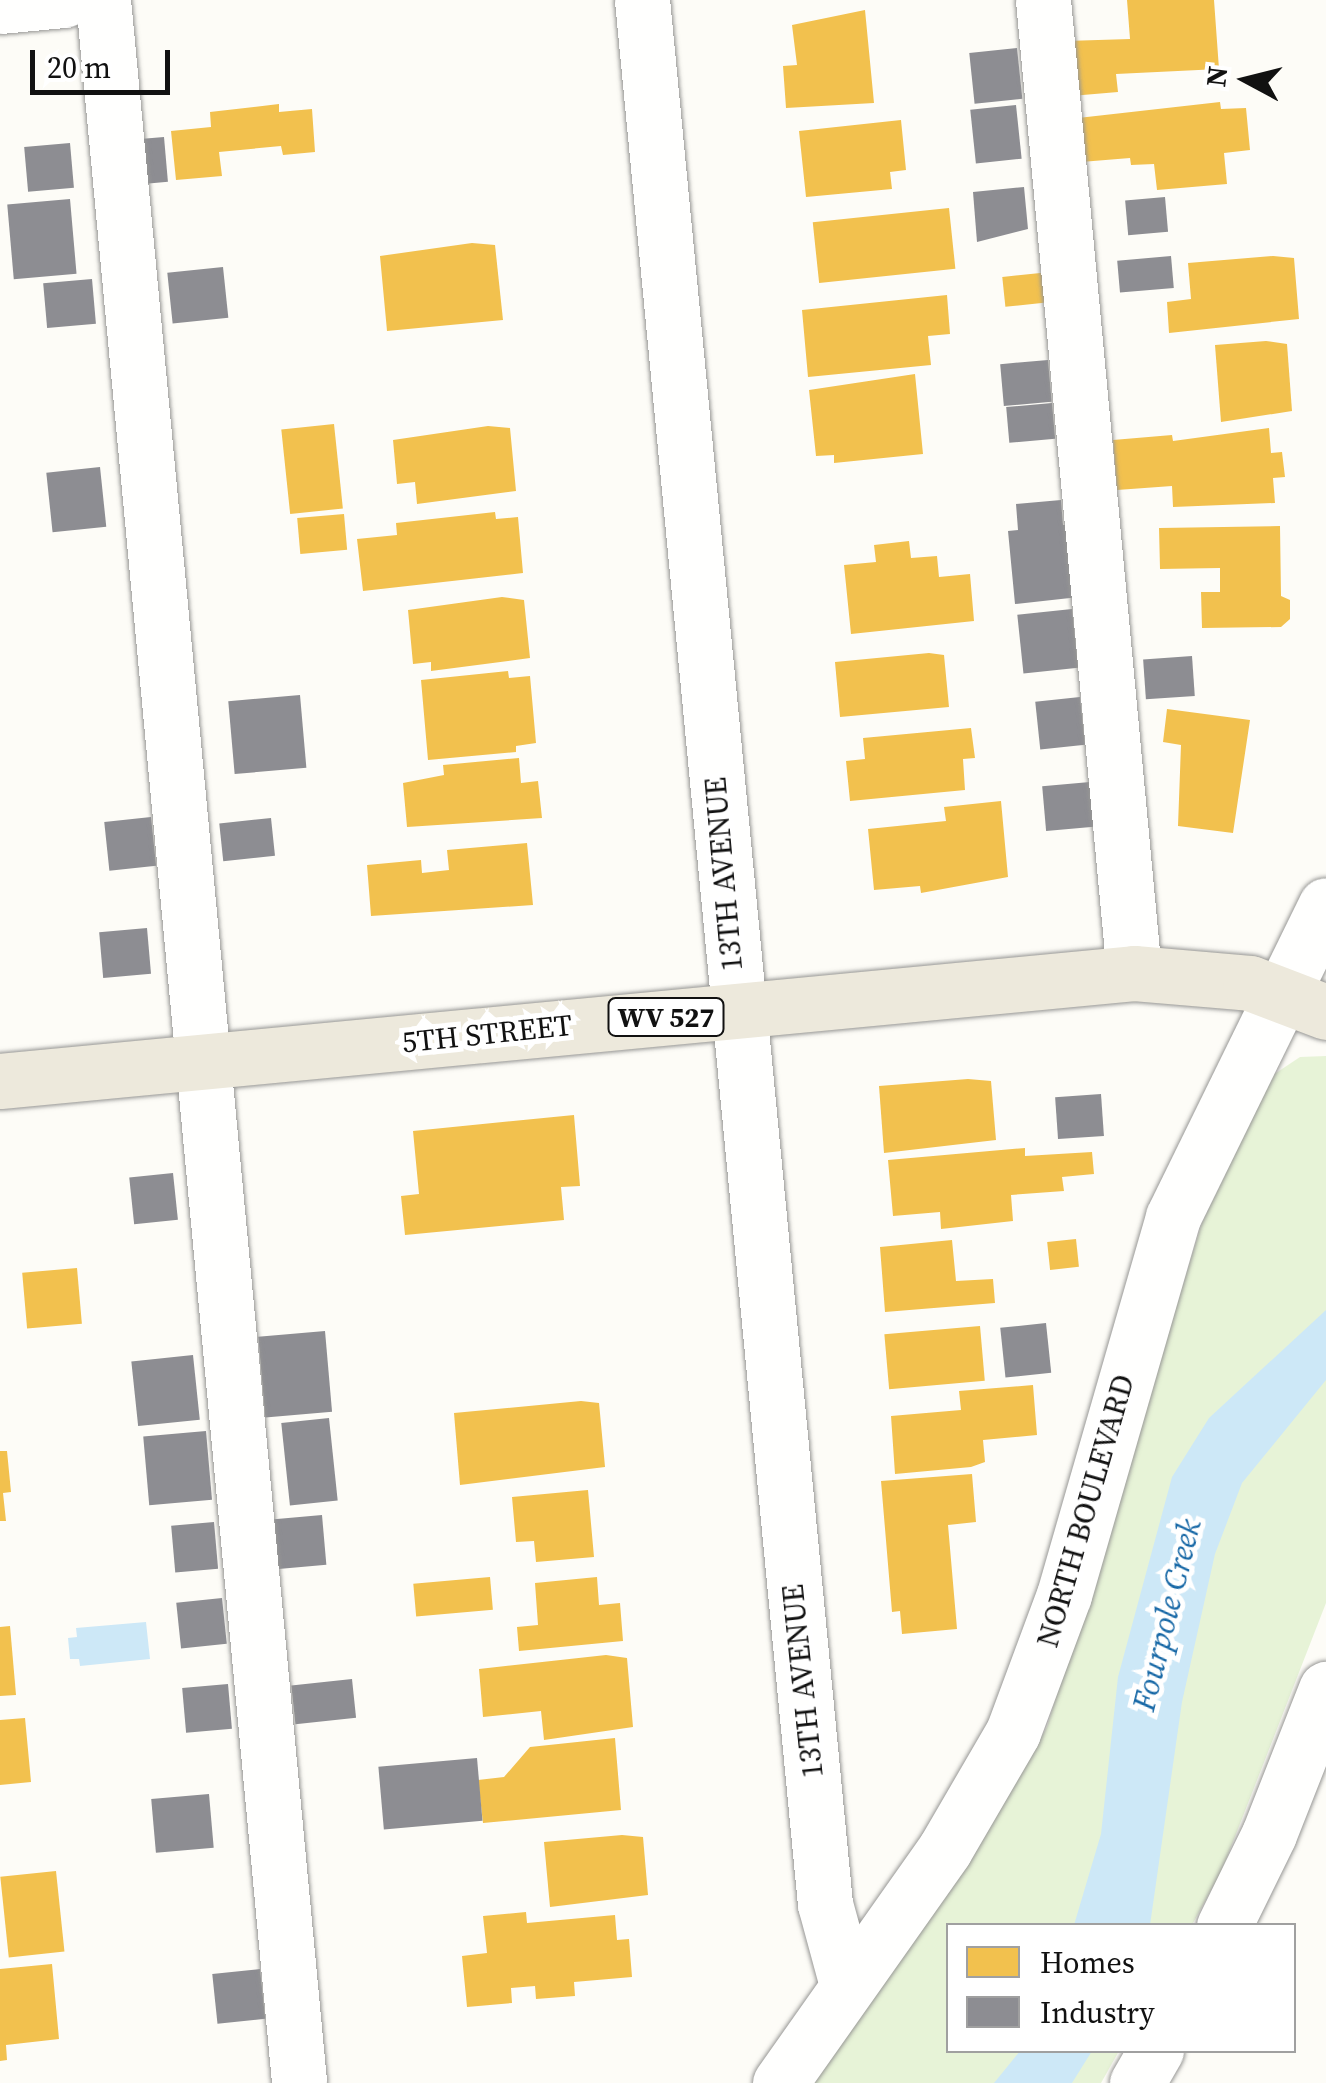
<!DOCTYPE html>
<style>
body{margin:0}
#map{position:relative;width:1326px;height:2083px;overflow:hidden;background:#fdfcf7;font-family:"Source Serif 4",serif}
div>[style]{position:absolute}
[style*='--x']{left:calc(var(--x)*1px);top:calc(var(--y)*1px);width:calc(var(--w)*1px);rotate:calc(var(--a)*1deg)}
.green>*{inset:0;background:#e7f3d7}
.water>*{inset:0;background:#cde8f7}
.homes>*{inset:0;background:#f2c14e;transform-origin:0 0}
.industry>*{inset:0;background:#8d8d92;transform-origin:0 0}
.roads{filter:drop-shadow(0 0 2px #979795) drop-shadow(0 0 2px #979795)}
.minor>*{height:55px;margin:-27.5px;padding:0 27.5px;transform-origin:27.5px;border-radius:27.5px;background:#fffffe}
.major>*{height:55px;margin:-27.5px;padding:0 27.5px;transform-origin:27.5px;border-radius:27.5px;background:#ede9dc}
span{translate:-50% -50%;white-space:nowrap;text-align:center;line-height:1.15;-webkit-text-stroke:10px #fff;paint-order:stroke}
.shield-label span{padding:2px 8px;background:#fff;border:2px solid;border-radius:8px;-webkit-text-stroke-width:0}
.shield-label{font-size:28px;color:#111;font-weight:700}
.street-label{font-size:30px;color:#111}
.water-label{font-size:32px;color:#1768a6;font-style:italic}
.legend{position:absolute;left:946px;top:1923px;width:350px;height:130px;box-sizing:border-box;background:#fff;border:2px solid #a0a0a0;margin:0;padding:12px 18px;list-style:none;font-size:30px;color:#111}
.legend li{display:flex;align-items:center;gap:20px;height:50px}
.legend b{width:50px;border:2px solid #a0a0a0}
.north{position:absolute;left:1196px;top:30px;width:100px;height:100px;-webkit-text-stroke:8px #fff;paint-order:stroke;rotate:277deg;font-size:28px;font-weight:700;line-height:40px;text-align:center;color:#111}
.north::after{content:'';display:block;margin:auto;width:35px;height:45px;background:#111;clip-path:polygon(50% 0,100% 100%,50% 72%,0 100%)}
.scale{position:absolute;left:30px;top:50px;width:140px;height:45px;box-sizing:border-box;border:5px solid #111;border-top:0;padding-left:12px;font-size:30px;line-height:35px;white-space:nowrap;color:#111;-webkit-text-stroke:8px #fff;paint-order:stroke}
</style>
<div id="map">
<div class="green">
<i style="clip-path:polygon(1326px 1056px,1326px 1603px,1222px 1870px,1192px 1925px,948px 1926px,948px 2050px,1119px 2051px,1101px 2083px,813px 2083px,977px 1850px,1047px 1727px,1202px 1223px,1273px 1075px,1300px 1057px)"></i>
</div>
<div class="water">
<i style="clip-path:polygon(1326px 1310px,1326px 1380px,1242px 1483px,1215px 1554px,1182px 1702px,1150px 1925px,1074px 1925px,1101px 1834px,1118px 1677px,1172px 1477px,1209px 1418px)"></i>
<i style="clip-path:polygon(146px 1622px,150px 1659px,80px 1666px,79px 1659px,70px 1659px,68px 1638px,77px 1637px,76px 1628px)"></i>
<i style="clip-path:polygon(1020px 2051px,1020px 2050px,1092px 2051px,1072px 2083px,994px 2083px)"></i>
</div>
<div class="homes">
<i style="clip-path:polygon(1127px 0,1214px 0,1219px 69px,1116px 74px,1118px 92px,1071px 96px,1066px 41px,1130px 39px)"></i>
<i style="clip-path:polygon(865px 10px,874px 103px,786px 108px,783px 66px,797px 65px,792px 25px)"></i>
<i style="clip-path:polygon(1220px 102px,1221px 109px,1246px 108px,1250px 150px,1224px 153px,1227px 184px,1157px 190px,1154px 164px,1131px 165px,1130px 158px,1081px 162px,1078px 118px)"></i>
<i style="clip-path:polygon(279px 104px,279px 112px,312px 109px,315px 152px,283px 155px,281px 146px,219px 152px,222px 176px,176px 180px,171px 131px,211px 127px,210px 112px)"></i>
<i style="clip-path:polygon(901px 120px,906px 170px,890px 172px,892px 189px,806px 197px,799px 131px)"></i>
<i style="left:949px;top:208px;width:61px;height:137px;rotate:84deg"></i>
<i style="clip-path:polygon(472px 243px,495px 245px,503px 320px,387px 331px,380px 256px)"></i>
<i style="clip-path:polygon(1273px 256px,1294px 258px,1299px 319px,1169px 333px,1167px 302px,1191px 299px,1188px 263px)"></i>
<i style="left:1050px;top:272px;width:30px;height:48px;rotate:84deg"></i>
<i style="clip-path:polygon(947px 295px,950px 334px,928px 336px,931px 365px,808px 377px,802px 310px)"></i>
<i style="clip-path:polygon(1266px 341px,1287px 344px,1292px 411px,1221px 422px,1215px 345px)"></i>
<i style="clip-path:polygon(915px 374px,923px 454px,834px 463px,834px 455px,816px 456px,809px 390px)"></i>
<i style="left:334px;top:424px;width:85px;height:53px;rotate:84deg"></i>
<i style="clip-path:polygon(488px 426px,510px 428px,516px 491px,417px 504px,415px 482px,397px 484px,393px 440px)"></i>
<i style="clip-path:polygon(1269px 428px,1271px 453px,1282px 452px,1285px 477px,1273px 478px,1275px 503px,1173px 507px,1172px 486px,1117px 490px,1113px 440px,1172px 435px,1173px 441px)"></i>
<i style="clip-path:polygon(495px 512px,496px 519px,518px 517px,523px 573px,363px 591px,357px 539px,397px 535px,396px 523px)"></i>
<i style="left:344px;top:514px;width:36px;height:47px;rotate:85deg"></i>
<i style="clip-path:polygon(1280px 526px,1281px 596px,1290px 600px,1290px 619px,1281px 627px,1202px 628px,1201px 592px,1220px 592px,1220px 568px,1160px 569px,1159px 528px)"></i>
<i style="clip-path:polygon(909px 541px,911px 558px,937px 556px,939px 577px,970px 574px,974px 621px,851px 634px,844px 565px,876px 562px,874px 545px)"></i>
<i style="clip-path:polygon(502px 597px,524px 600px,530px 658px,431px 671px,431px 662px,413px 664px,408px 610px)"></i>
<i style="clip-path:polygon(929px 653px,944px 655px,949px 707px,840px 717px,835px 662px)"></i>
<i style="clip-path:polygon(508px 671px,509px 678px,530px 676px,536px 743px,516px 746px,516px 752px,428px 760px,421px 680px)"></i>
<i style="clip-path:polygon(1167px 709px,1250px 720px,1233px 833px,1178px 826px,1181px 745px,1163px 742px)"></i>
<i style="clip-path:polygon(971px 728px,975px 758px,963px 759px,965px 790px,850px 801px,846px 761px,865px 759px,863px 738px)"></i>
<i style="clip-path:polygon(519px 758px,521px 783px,538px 781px,542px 818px,407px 827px,403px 783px,444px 775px,443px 765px)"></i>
<i style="clip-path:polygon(1001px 801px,1008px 877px,921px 893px,920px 886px,874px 890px,868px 829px,946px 821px,944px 807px)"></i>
<i style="clip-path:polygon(527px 843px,533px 905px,371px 916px,367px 865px,421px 860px,422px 873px,449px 870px,447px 850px)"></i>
<i style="clip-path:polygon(968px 1079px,991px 1081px,996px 1140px,884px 1153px,879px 1086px)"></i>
<i style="clip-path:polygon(574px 1115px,580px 1186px,561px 1187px,564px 1220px,405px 1235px,401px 1196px,419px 1194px,413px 1131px)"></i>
<i style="clip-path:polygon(1025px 1148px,1025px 1156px,1092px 1152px,1094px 1174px,1062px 1177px,1064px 1191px,1011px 1195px,1013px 1221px,941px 1229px,940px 1212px,893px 1216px,888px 1160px)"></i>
<i style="left:1076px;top:1239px;width:28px;height:29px;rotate:84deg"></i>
<i style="clip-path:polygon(952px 1240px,956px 1281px,993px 1279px,995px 1303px,885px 1312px,880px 1247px)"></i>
<i style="left:77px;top:1268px;width:56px;height:55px;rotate:85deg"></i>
<i style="left:980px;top:1326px;width:55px;height:96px;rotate:85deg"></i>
<i style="clip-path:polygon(1033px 1385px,1037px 1435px,983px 1440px,985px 1462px,971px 1467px,895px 1474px,891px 1416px,961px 1410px,959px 1391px)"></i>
<i style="clip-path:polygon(581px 1401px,599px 1403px,605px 1467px,460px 1485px,454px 1413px)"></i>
<i style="clip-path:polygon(0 1451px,7px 1451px,11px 1492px,3px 1493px,6px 1521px,0 1521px)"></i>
<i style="clip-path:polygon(972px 1474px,976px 1522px,948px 1525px,957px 1629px,902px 1634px,900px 1611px,892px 1612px,881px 1481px)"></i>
<i style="clip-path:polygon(588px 1490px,594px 1557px,536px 1562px,534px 1541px,516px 1542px,512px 1497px)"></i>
<i style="left:490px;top:1577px;width:33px;height:77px;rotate:85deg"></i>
<i style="clip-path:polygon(597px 1577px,599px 1605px,620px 1603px,623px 1641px,519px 1651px,517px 1627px,538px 1625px,535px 1583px)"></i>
<i style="clip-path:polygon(10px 1626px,16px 1695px,0 1696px,0 1627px)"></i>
<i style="clip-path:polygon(606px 1655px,627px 1658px,633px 1727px,544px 1740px,541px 1711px,483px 1717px,479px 1669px)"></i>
<i style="clip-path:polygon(25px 1718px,31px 1782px,0 1785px,0 1720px)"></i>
<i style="clip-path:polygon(615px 1738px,621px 1810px,483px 1823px,478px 1780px,504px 1777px,530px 1747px)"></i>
<i style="clip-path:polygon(622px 1835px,643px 1837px,648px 1895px,550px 1907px,544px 1842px)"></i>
<i style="left:56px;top:1871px;width:81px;height:56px;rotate:84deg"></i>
<i style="clip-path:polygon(526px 1912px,527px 1923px,615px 1915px,617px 1940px,629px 1939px,632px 1977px,574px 1982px,575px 1996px,536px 1999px,535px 1986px,511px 1988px,512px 2003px,467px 2007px,462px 1956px,487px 1953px,483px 1916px)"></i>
<i style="clip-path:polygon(52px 1964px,59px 2039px,6px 2045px,7px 2060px,0 2061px,0 1969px)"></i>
</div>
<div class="industry">
<i style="left:1017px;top:48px;width:51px;height:48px;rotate:84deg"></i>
<i style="left:1016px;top:105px;width:54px;height:46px;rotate:84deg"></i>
<i style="left:164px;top:137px;width:45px;height:30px;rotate:85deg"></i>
<i style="left:70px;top:143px;width:45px;height:46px;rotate:85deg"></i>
<i style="clip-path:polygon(1024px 187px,1028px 229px,977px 242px,973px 192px)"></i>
<i style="left:1165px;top:197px;width:35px;height:40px;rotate:85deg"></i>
<i style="left:70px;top:199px;width:75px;height:63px;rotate:85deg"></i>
<i style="left:1171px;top:256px;width:32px;height:54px;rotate:85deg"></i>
<i style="left:223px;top:267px;width:51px;height:56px;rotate:84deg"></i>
<i style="left:92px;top:279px;width:45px;height:49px;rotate:85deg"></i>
<i style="left:1048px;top:360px;width:42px;height:48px;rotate:85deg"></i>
<i style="left:1052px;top:403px;width:36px;height:46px;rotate:85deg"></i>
<i style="left:100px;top:467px;width:60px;height:54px;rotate:84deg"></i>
<i style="clip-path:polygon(1061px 500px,1063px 525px,1072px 525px,1079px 597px,1015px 604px,1008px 531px,1018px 530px,1016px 504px)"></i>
<i style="left:1072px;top:609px;width:59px;height:55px;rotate:84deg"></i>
<i style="left:1192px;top:656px;width:40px;height:49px;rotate:86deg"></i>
<i style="left:300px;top:695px;width:73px;height:72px;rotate:85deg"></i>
<i style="left:1080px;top:697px;width:48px;height:45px;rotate:84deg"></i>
<i style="left:1090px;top:782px;width:45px;height:48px;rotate:85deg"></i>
<i style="left:151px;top:817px;width:49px;height:47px;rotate:84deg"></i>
<i style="left:271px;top:818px;width:38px;height:52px;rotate:84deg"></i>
<i style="left:147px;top:928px;width:46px;height:48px;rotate:85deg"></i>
<i style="left:1101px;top:1094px;width:42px;height:46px;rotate:86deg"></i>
<i style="left:173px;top:1173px;width:47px;height:44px;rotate:84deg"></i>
<i style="left:1046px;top:1323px;width:50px;height:46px;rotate:84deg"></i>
<i style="left:325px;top:1331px;width:81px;height:67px;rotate:85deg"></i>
<i style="left:193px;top:1355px;width:65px;height:62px;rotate:84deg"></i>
<i style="left:329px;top:1418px;width:83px;height:48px;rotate:84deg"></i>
<i style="left:206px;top:1431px;width:69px;height:63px;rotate:85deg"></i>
<i style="left:322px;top:1515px;width:50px;height:48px;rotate:85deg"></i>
<i style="left:214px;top:1522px;width:47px;height:43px;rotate:85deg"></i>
<i style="left:222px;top:1598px;width:46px;height:46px;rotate:84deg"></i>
<i style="left:352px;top:1679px;width:39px;height:61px;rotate:84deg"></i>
<i style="left:228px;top:1684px;width:45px;height:46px;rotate:85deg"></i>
<i style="left:477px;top:1758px;width:63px;height:99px;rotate:85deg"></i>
<i style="left:209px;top:1794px;width:54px;height:58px;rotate:85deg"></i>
<i style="left:260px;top:1969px;width:50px;height:48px;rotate:84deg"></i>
</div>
<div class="roads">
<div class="minor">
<i style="--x:103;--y:0;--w:2092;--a:84.62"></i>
<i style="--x:642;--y:0;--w:1913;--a:84.51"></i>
<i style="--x:825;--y:1904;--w:84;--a:74.8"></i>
<i style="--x:1043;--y:0;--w:977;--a:84.66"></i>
<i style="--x:0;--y:6;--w:64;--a:-5.4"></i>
<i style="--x:1224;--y:1926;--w:102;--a:-63.9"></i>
<i style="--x:1269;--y:1834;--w:156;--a:-68.5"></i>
<i style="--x:780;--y:2083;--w:286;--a:-54.8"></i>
<i style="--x:945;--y:1849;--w:135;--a:-59.8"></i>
<i style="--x:1013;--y:1732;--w:146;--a:-69.6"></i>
<i style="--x:1064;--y:1595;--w:393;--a:-73.9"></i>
<i style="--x:1173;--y:1217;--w:347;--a:-63.9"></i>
<i style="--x:1137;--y:2083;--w:38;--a:-60"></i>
</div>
<div class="major">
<i style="--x:0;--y:1081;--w:1139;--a:-5.44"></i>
<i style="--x:1134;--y:973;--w:116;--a:4.9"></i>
<i style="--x:1250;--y:983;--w:81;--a:20.9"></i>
</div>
</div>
<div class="shield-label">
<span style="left:666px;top:1017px">WV 527</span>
</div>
<div class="street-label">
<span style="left:724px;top:874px;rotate:-95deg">13TH AVENUE</span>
<span style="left:487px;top:1034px;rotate:-6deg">5TH STREET</span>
<span style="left:1086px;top:1511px;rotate:-74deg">NORTH BOULEVARD</span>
<span style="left:803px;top:1681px;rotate:-96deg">13TH AVENUE</span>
</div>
<div class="water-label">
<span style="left:1167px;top:1615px;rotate:-76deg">Fourpole Creek</span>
</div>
<ul class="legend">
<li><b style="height:28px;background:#f2c14e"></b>Homes</li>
<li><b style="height:28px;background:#8d8d92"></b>Industry</li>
</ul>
<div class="north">N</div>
<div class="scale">20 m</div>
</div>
